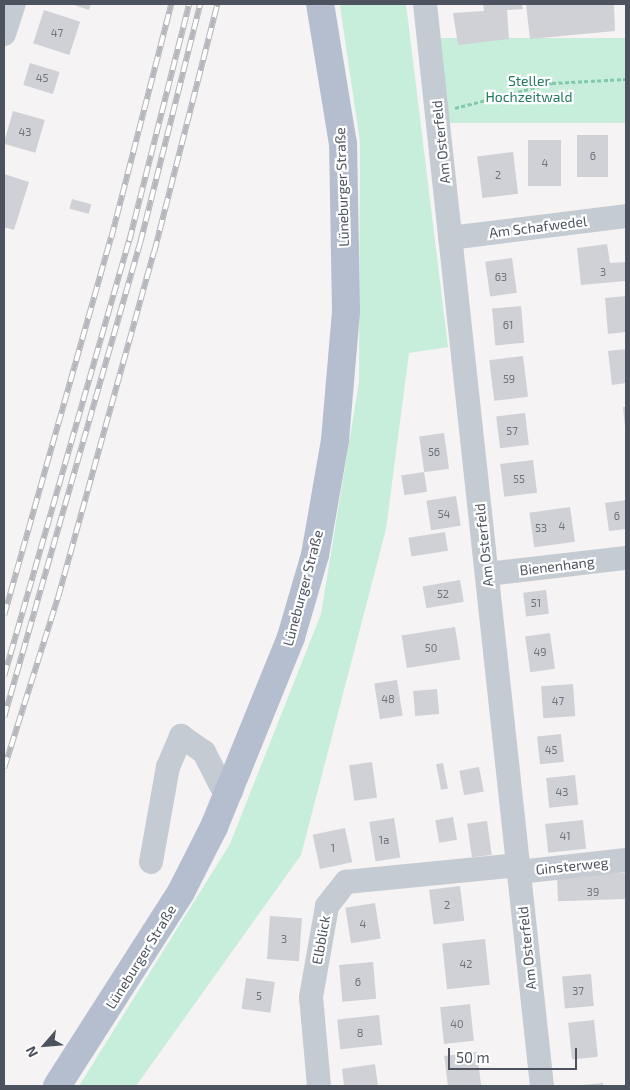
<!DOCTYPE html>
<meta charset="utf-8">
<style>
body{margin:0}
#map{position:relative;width:630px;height:1090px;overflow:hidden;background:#f5f3f3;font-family:"Exo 2",sans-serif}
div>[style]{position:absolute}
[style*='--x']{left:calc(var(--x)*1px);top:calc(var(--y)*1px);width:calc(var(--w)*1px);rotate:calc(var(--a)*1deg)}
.green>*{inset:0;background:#c7eddb;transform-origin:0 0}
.building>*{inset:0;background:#d0d1d6;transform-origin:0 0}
.path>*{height:3px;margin-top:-1.5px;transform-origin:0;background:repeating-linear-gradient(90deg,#81c8af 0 4px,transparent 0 6.5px)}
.minor>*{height:24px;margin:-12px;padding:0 12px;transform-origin:12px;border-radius:12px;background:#c5cbd2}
.major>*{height:28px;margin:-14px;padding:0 14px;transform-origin:14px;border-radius:14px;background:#b5bece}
.rail>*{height:5.5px;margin-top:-2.75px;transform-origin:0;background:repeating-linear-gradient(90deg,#fff 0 11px,#b5b7bc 0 22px);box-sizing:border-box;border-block:1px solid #b5b7bc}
span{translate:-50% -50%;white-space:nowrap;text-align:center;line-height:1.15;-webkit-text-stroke:4.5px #fff;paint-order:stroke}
.number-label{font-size:11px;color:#6d727d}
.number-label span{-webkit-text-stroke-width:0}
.park-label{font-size:14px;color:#217b5b}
.street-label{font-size:14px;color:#4c535f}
.frame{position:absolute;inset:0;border:5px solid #4c535f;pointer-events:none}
.north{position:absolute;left:20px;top:1020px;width:50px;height:50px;-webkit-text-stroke:4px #fff;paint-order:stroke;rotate:243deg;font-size:14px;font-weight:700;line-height:20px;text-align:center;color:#4c535f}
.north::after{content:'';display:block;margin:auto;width:18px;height:22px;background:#4c535f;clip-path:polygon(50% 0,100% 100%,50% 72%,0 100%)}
.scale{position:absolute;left:448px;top:1048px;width:129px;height:22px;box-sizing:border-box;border:2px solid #4c535f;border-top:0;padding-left:6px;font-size:15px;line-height:18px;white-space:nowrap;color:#4c535f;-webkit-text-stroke:4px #fff;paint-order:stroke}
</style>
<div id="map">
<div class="green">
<i style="clip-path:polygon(345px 4px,406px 4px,448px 347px,409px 353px,386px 529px,301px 855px,136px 1086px,79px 1086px,230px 844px,321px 614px,359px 382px,360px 142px,340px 6px)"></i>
<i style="left:626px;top:38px;width:85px;height:185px;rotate:90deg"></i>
</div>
<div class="building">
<i style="clip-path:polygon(71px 4px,91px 4px,89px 10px)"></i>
<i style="clip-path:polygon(483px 4px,522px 4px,523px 9px,507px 10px,509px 39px,458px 45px,453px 13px,484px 11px)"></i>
<i style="clip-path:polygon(526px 4px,614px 4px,615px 31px,530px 39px)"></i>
<i style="left:44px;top:10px;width:38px;height:35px;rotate:18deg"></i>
<i style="left:30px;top:63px;width:31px;height:23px;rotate:17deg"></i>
<i style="left:13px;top:111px;width:33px;height:34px;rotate:16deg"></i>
<i style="left:577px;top:135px;width:31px;height:42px"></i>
<i style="left:528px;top:140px;width:33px;height:46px"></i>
<i style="left:513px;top:152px;width:42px;height:36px;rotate:83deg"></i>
<i style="clip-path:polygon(4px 174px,29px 182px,14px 230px,4px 227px)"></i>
<i style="left:72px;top:199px;width:20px;height:10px;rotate:15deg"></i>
<i style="clip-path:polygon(607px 244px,610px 263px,626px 262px,626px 281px,581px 285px,577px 248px)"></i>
<i style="left:512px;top:258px;width:35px;height:27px;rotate:82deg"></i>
<i style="clip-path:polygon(626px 296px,626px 332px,608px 334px,605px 298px)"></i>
<i style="left:521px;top:306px;width:37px;height:29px;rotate:85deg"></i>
<i style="clip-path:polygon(626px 349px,626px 383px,612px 385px,608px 351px)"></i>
<i style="left:523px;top:356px;width:41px;height:34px;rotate:83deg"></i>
<i style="clip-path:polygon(623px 407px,626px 407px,626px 427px,625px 427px)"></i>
<i style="left:525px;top:413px;width:32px;height:29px;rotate:83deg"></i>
<i style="left:444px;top:433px;width:36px;height:25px;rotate:82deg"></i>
<i style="left:533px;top:460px;width:33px;height:33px;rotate:83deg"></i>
<i style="left:424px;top:472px;width:20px;height:23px;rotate:81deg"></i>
<i style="left:456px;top:496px;width:30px;height:30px;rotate:81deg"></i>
<i style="clip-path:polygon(626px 500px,626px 529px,609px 531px,605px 503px)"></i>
<i style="left:570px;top:507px;width:35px;height:41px;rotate:82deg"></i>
<i style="left:445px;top:532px;width:19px;height:37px;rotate:81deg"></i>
<i style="left:460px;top:580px;width:22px;height:38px;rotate:80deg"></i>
<i style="left:546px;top:590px;width:24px;height:23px;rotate:83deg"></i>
<i style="left:455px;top:627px;width:33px;height:54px;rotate:81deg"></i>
<i style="left:550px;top:633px;width:36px;height:25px;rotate:82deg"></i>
<i style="left:397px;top:680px;width:36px;height:23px;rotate:81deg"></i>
<i style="left:573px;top:684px;width:32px;height:32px;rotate:86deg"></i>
<i style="left:437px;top:689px;width:25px;height:24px;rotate:85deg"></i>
<i style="left:561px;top:734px;width:28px;height:24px;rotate:84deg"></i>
<i style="left:372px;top:762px;width:36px;height:23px;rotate:82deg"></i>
<i style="left:443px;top:763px;width:26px;height:7px;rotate:79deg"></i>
<i style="left:479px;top:767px;width:25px;height:20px;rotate:79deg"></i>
<i style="left:575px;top:775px;width:30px;height:29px;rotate:84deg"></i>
<i style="left:453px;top:817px;width:23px;height:18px;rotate:80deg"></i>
<i style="left:394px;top:818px;width:40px;height:25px;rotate:81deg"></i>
<i style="left:583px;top:820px;width:29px;height:38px;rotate:84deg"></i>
<i style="left:487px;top:821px;width:34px;height:20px;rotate:82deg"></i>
<i style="left:345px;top:828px;width:35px;height:33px;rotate:78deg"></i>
<i style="left:625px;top:873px;width:26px;height:68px;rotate:88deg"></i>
<i style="left:460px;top:886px;width:35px;height:31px;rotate:83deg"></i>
<i style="left:375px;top:903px;width:36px;height:30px;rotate:81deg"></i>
<i style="left:270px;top:916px;width:32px;height:43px;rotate:4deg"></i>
<i style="left:485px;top:939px;width:46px;height:43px;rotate:84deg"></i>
<i style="left:373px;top:962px;width:37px;height:34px;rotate:85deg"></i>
<i style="left:591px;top:974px;width:32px;height:29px;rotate:85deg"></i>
<i style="left:246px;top:978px;width:29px;height:31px;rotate:8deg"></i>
<i style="left:470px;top:1004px;width:37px;height:30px;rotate:84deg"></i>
<i style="left:379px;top:1015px;width:30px;height:42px;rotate:84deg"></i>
<i style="left:594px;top:1020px;width:37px;height:26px;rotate:84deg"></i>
<i style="left:477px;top:1052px;width:34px;height:33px;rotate:83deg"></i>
<i style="clip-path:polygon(375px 1064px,378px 1086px,344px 1086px,342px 1069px)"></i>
<i style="clip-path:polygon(603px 1083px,603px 1086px,582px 1086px,581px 1085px)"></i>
</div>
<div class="path">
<i style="--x:455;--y:108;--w:100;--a:-14.5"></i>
<i style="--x:552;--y:83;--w:74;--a:-3.1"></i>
</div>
<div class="minor">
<i style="--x:425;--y:4;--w:1088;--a:83.83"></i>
<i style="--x:4;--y:34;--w:32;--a:-72"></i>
<i style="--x:450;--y:238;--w:177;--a:-7.1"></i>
<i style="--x:487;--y:574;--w:140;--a:-6.6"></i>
<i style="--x:151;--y:862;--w:97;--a:-79.9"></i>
<i style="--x:168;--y:767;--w:34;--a:-67"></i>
<i style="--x:181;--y:736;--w:28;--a:35"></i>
<i style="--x:204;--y:752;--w:37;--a:63"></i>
<i style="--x:221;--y:785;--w:12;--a:31"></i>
<i style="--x:519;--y:872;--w:108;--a:-6.4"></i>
<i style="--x:319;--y:1086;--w:89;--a:-95.1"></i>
<i style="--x:311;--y:997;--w:92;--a:-80"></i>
<i style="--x:327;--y:906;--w:31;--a:-52"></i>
<i style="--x:346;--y:882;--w:173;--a:-5.6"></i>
</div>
<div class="major">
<i style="--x:57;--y:1086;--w:230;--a:-57.4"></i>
<i style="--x:181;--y:892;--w:73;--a:-63.1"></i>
<i style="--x:214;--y:827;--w:205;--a:-67.9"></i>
<i style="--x:291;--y:637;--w:85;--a:-73.7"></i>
<i style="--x:315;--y:555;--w:117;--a:-80.1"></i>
<i style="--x:335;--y:440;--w:129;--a:-85.1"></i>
<i style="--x:346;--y:311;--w:167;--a:-91"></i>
<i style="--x:343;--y:144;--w:142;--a:-99.3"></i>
</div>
<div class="rail">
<i style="--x:4;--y:615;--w:392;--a:-74.2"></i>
<i style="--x:111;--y:238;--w:242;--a:-75.6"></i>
<i style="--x:4;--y:676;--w:453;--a:-74"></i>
<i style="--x:129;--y:241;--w:244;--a:-75.8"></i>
<i style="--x:4;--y:717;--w:493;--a:-74"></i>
<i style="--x:140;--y:243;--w:246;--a:-75.9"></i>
<i style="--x:4;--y:768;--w:179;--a:-72.5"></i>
<i style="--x:58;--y:597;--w:358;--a:-74.5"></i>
<i style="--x:154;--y:252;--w:256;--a:-75.7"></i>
</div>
<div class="number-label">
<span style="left:57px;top:33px">47</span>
<span style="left:42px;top:78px">45</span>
<span style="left:25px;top:132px">43</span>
<span style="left:593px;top:156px">6</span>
<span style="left:545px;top:163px">4</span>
<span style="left:498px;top:175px">2</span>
<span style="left:603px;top:272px">3</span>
<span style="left:501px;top:277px">63</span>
<span style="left:508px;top:325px">61</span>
<span style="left:509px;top:379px">59</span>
<span style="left:512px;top:431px">57</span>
<span style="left:434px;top:452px">56</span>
<span style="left:519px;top:479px">55</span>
<span style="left:444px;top:514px">54</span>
<span style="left:617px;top:516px">6</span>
<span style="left:562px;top:526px">4</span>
<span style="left:541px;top:528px">53</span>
<span style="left:443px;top:594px">52</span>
<span style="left:536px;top:603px">51</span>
<span style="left:431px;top:648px">50</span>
<span style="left:540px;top:652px">49</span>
<span style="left:388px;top:699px">48</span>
<span style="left:558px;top:701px">47</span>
<span style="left:551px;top:750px">45</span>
<span style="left:562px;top:792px">43</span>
<span style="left:565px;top:836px">41</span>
<span style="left:384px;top:840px">1a</span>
<span style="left:333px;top:848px">1</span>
<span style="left:593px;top:892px">39</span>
<span style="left:447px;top:905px">2</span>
<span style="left:363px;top:924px">4</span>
<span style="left:284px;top:939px">3</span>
<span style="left:466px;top:964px">42</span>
<span style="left:358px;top:982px">6</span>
<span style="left:578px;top:991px">37</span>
<span style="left:259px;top:996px">5</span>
<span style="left:457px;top:1024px">40</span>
<span style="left:360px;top:1033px">8</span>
</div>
<div class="park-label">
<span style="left:529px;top:89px">Steller<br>Hochzeitwald</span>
</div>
<div class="street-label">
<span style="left:441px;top:142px;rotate:-96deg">Am Osterfeld</span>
<span style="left:342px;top:187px;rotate:-92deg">Lüneburger Straße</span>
<span style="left:538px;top:227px;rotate:-7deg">Am Schafwedel</span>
<span style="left:484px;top:545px;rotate:-96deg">Am Osterfeld</span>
<span style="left:557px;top:566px;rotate:-7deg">Bienenhang</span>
<span style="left:303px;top:588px;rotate:-75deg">Lüneburger Straße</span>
<span style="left:572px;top:866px;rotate:-6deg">Ginsterweg</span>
<span style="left:321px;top:940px;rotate:-80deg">Elbblick</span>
<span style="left:527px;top:948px;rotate:-96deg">Am Osterfeld</span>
<span style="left:141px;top:957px;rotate:-58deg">Lüneburger Straße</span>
</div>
<div class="frame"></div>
<div class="north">N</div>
<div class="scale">50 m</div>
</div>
